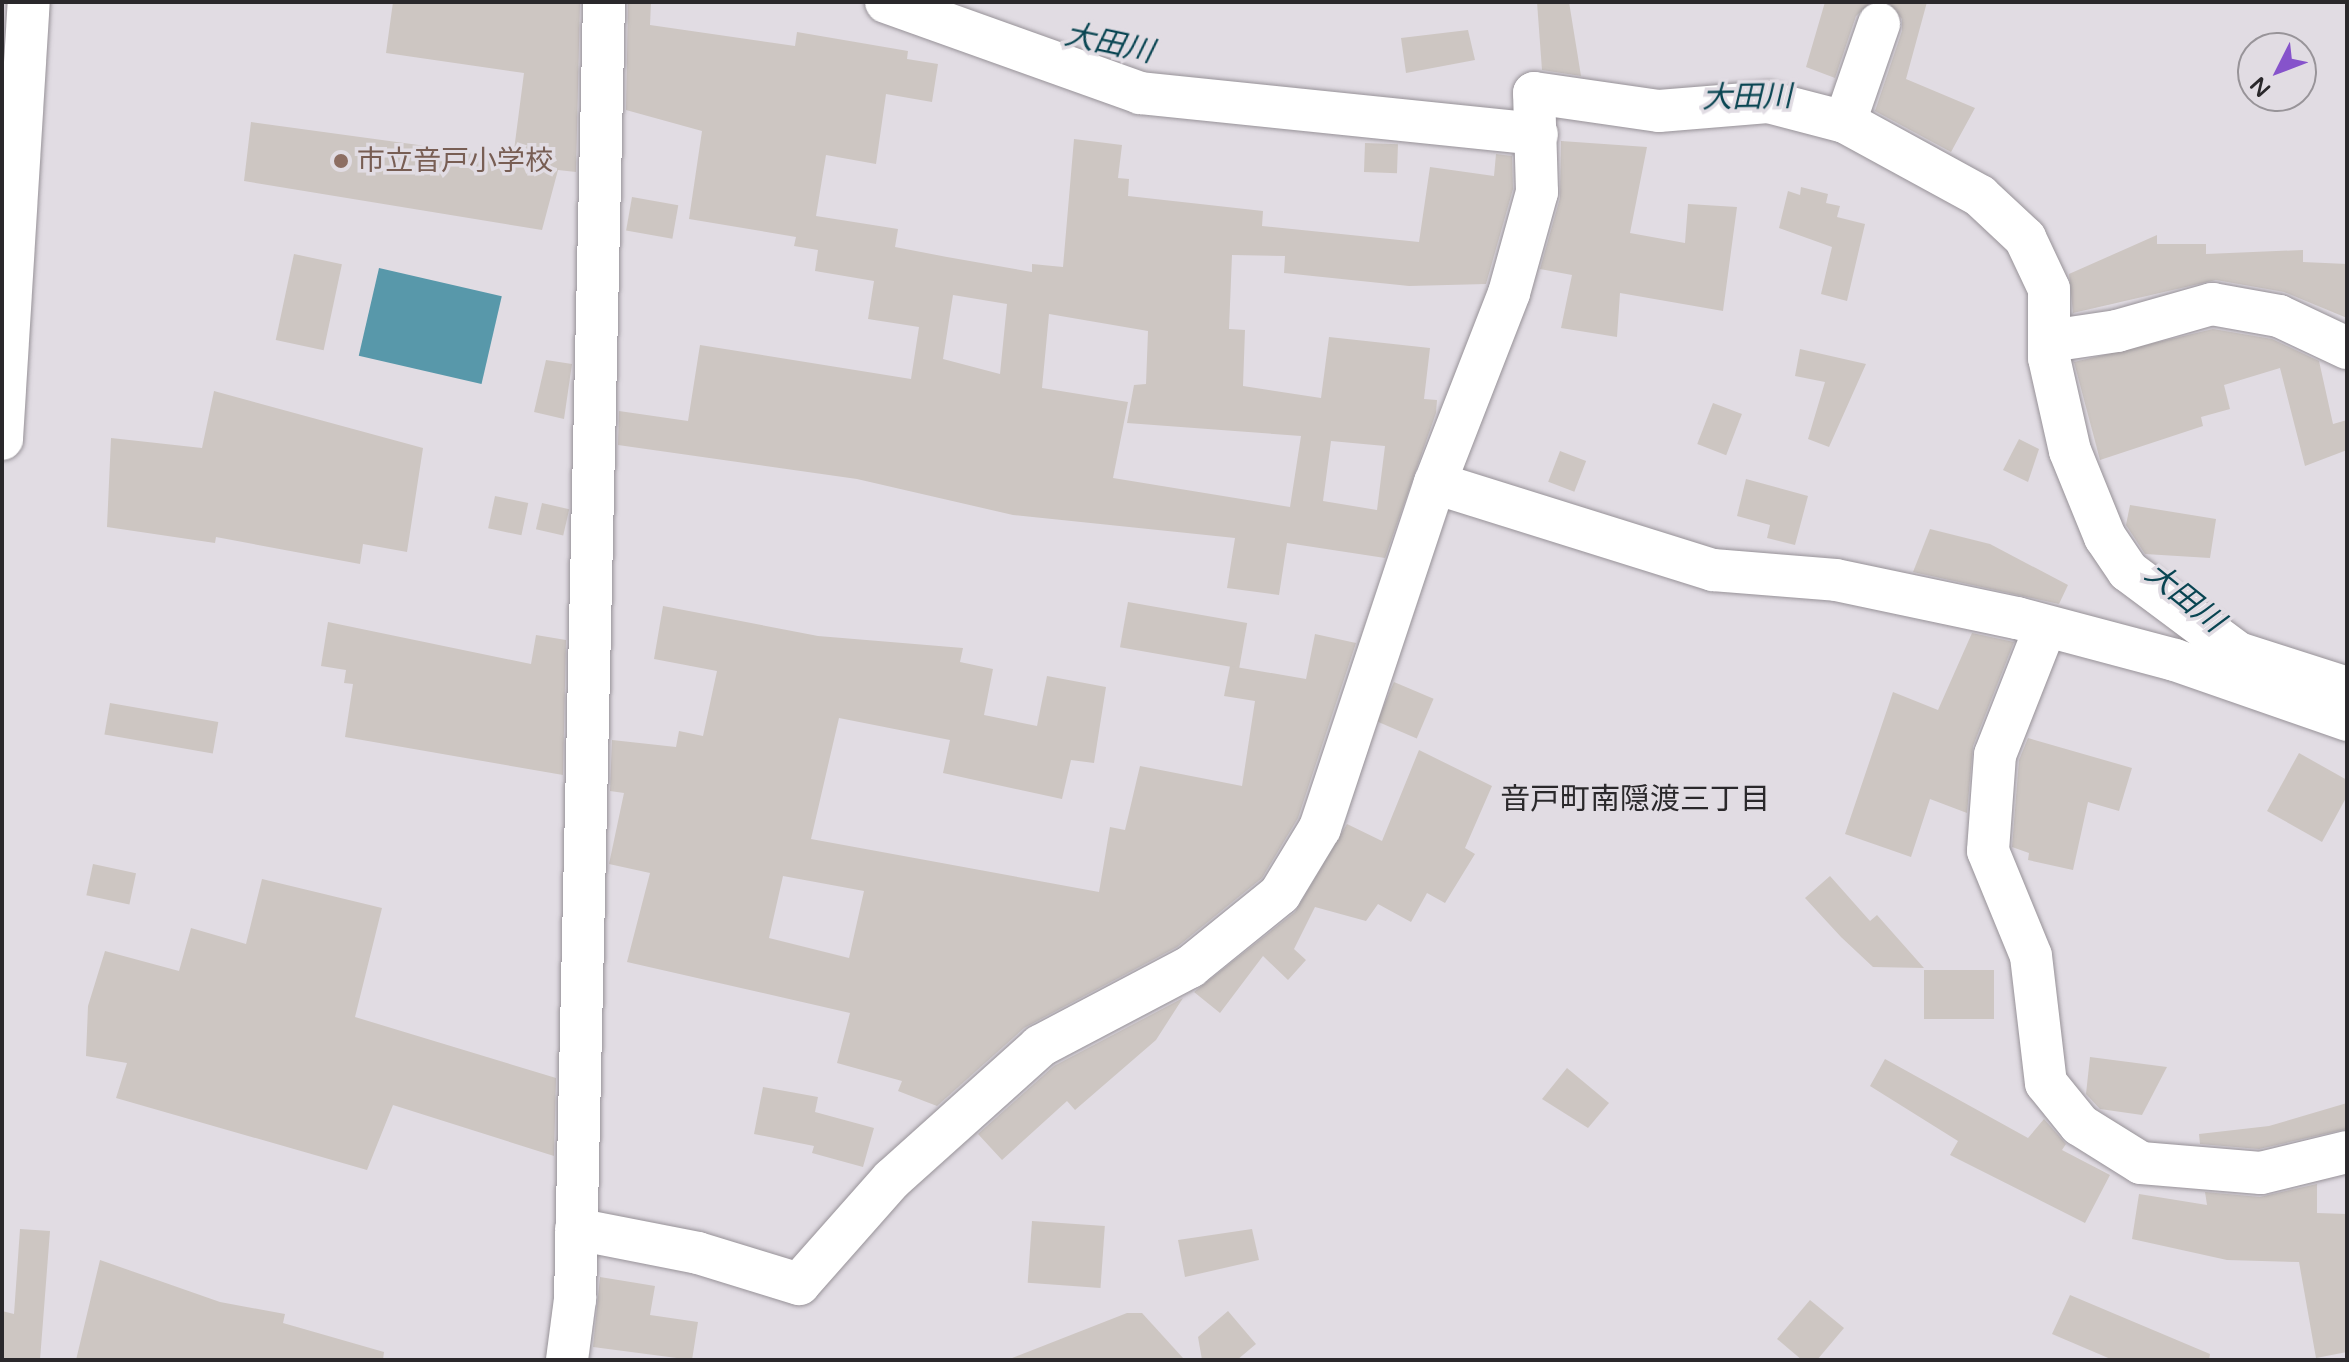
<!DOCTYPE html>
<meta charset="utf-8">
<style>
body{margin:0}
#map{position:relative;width:2349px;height:1362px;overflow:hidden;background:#e1dce3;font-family:"Varela Round","Noto Sans JP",sans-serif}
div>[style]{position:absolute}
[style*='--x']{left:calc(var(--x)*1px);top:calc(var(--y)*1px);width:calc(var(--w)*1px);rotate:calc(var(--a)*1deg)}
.water>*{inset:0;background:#5898aa;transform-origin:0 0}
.building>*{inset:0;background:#cdc6c2;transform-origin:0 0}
.roads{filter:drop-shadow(0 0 2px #979298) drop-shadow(0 0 2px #979298)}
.minor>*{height:42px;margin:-21px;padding:0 21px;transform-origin:21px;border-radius:21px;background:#fff}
.dots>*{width:22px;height:22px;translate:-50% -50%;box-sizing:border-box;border:4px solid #e1dce3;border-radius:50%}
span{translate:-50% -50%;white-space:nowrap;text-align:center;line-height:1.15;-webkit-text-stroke:7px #e1dce3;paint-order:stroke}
.education-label{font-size:28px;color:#785e54}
.left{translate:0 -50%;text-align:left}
.water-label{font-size:30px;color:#094552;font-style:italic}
.neighbourhood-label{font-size:30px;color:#2a282b}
.frame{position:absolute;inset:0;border:4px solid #2a282b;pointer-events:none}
.north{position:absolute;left:2237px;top:32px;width:80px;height:80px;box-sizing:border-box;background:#e1dce3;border:2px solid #989499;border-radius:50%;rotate:228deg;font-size:22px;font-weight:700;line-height:32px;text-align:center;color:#2a282b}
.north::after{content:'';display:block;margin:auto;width:28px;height:36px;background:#8653cb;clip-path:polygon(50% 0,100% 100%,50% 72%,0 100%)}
</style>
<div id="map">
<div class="water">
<i style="left:379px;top:268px;width:126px;height:90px;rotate:13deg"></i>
</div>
<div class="building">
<i style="clip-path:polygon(393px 2px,580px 2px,576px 172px,558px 170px,542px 230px,244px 181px,251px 122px,513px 158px,524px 73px,386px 53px)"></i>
<i style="clip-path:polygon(evenodd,628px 2px,651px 2px,650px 25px,795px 46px,797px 32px,908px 51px,907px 59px,938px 64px,932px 102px,886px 94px,876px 164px,826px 155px,816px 216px,898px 229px,895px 247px,947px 257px,1032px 272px,1032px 264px,1063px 267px,1074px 139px,1122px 145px,1118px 178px,1129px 179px,1128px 196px,1263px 211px,1262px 226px,1419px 242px,1430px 167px,1494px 176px,1496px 154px,1512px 156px,1513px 189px,1486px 284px,1409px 286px,1284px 273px,1285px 256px,1232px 255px,1229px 329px,1245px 330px,1243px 386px,1321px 398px,1329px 337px,1430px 348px,1424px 399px,1437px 400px,1436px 413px,1385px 558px,1287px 543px,1279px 595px,1227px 588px,1235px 538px,1013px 515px,857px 479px,618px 445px,619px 411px,688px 421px,700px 345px,911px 379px,919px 327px,868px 319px,874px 281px,815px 271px,818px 250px,794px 246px,796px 237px,689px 219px,702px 131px,626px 110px,628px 2px,953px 295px,1007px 304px,1000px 374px,943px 359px,953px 295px,628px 2px,1049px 314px,1148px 331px,1146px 384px,1134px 385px,1127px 423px,1301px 436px,1290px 507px,1113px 478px,1128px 402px,1042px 388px,1049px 314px,628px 2px,1331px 441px,1385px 446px,1377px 510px,1323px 501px,1331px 441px)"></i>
<i style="clip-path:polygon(1537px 2px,1569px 2px,1581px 76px,1542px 70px)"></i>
<i style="clip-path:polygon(1825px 2px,1871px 2px,1856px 16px,1835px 78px,1806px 67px)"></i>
<i style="clip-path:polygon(1888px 2px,1927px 2px,1906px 79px,1975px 108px,1951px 152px,1875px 111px,1902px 31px,1902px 19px)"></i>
<i style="clip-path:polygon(1468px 30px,1475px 60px,1406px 73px,1401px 38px)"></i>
<i style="clip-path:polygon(1561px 141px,1647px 147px,1630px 233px,1685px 243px,1688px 204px,1737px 207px,1723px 311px,1620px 293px,1617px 337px,1561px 328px,1572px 275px,1540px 269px,1560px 198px)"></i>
<i style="left:1365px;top:143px;width:33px;height:29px;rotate:2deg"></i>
<i style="clip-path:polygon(1801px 187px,1828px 194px,1826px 203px,1840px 206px,1837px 217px,1865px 224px,1847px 301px,1821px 294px,1832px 247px,1779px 228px,1788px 191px,1800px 195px)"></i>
<i style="left:632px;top:197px;width:47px;height:34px;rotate:10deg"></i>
<i style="clip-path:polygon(2157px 235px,2157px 244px,2206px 244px,2206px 254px,2303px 250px,2303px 262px,2347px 264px,2347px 318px,2284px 292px,2216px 280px,2073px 313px,2069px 274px)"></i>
<i style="left:294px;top:254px;width:49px;height:88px;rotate:12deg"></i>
<i style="clip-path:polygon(2213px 329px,2272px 339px,2319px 361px,2333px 424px,2347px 420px,2347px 450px,2305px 466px,2280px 368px,2224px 385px,2230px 409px,2201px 417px,2203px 426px,2100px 460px,2074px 362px)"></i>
<i style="clip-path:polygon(1800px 349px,1866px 364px,1829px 447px,1808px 439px,1825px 382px,1795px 376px)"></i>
<i style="clip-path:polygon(546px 360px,572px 364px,564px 419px,534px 412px)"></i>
<i style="clip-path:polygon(214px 391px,423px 448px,407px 552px,363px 544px,360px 564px,216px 537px,215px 543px,107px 527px,111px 438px,202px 448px)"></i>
<i style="left:1713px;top:403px;width:31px;height:44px;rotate:21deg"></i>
<i style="clip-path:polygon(2019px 439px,2039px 449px,2028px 482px,2003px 470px)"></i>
<i style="left:1560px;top:451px;width:28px;height:33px;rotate:21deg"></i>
<i style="clip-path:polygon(1746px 479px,1808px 496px,1795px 545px,1767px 538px,1770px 525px,1737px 516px)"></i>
<i style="left:495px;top:496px;width:34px;height:33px;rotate:12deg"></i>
<i style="left:542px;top:503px;width:28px;height:27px;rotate:13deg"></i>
<i style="clip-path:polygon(2130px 505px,2216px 519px,2210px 558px,2145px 554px,2126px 525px)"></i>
<i style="clip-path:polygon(1930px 529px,1990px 544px,2068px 585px,2059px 604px,1913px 572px)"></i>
<i style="left:1128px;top:602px;width:121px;height:46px;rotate:10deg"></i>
<i style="clip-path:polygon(evenodd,663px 606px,818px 636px,963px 648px,960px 662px,993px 669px,984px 715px,1037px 726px,1047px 676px,1106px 687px,1094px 763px,1071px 760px,1062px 799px,943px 773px,950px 740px,839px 718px,811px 839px,1099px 892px,1110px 827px,1125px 830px,1140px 766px,1242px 786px,1255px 701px,1224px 696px,1230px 666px,1306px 679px,1315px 634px,1356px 643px,1298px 818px,1262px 878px,1177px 947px,1024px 1028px,937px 1106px,898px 1091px,902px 1081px,837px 1063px,850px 1013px,627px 962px,650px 873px,609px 864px,624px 793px,610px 791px,612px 740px,676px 747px,679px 731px,703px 736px,717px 671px,654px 659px,663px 606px,783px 876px,864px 891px,849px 958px,769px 938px,783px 876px)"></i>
<i style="clip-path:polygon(328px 622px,531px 664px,536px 635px,566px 640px,563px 775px,345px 737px,353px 684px,344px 683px,346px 670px,321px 666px)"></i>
<i style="clip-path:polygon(1972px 633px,2014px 642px,1973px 746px,1967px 813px,1930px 799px,1911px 857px,1845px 834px,1893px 692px,1938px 710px)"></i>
<i style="left:1394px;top:682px;width:43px;height:43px;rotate:23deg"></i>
<i style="left:110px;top:703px;width:110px;height:32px;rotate:10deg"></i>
<i style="clip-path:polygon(2028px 738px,2132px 768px,2119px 811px,2088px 802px,2073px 870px,2028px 860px,2029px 853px,2012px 847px,2019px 760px)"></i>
<i style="clip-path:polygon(1419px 750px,1492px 786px,1465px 848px,1475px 854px,1445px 903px,1427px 893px,1411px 922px,1378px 904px,1366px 921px,1315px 907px,1294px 949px,1306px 960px,1288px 980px,1263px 956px,1220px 1013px,1194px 992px,1295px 912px,1347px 824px,1382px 841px)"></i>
<i style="clip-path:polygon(2299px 753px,2347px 780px,2347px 796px,2322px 842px,2267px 811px)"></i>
<i style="left:93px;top:864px;width:44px;height:32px;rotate:12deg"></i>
<i style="clip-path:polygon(1830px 876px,1870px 921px,1877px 915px,1924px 968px,1873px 967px,1841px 937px,1805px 898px)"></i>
<i style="clip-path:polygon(262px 879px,382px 908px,355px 1017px,556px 1078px,554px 1156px,393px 1105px,367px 1170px,116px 1098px,127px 1063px,86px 1056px,88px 1006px,105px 951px,179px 971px,191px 928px,246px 944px)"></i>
<i style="left:1924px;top:970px;width:70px;height:49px"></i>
<i style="clip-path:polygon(1183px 998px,1156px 1040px,1075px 1110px,1067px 1101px,1002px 1160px,978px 1134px,1054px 1066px)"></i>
<i style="clip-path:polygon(2090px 1057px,2167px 1067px,2142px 1115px,2100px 1109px,2086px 1094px)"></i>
<i style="clip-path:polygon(1885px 1059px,2028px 1138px,2044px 1119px,2066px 1144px,2062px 1150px,2110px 1175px,2085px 1223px,1950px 1155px,1958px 1141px,1870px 1086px)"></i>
<i style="clip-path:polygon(1567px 1068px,1609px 1103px,1588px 1128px,1542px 1099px)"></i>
<i style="clip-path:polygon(763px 1087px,818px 1097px,815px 1112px,874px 1128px,863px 1167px,812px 1153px,814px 1146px,754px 1134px)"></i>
<i style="clip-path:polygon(2347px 1103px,2347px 1129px,2259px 1149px,2200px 1144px,2199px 1134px,2269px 1126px)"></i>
<i style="clip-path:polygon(2317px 1184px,2317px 1213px,2346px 1214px,2347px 1352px,2316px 1358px,2299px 1262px,2227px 1260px,2132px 1239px,2139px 1194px,2207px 1205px,2205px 1192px,2260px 1197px)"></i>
<i style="left:1032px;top:1221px;width:73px;height:62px;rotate:4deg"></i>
<i style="clip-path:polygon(20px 1229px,50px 1231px,40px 1360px,2px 1360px,2px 1311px,14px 1314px)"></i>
<i style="clip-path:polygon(1252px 1229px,1259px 1260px,1185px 1277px,1178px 1240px)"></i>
<i style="clip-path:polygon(100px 1260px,220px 1302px,285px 1314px,283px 1323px,384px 1352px,383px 1360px,76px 1360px)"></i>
<i style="clip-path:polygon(600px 1277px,655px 1286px,650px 1315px,698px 1322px,692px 1360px,593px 1347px)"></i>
<i style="clip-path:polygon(2070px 1295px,2210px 1354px,2209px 1360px,2113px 1360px,2052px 1334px)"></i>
<i style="clip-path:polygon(1810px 1300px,1844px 1328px,1817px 1360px,1802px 1360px,1777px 1339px)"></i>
<i style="clip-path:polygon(1228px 1311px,1256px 1344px,1237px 1360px,1202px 1360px,1198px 1337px)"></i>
<i style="clip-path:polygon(1127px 1313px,1142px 1313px,1183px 1358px,1007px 1360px)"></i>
</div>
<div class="roads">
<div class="minor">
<i style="--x:886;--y:2;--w:270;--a:19.7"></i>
<i style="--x:1140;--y:93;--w:399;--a:5.9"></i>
<i style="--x:1845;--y:122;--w:104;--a:-70.9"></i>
<i style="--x:2050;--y:341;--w:68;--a:-8.5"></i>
<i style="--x:2117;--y:331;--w:99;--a:-15.9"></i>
<i style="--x:2212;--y:304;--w:68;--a:10.2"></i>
<i style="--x:2279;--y:316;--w:75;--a:25.2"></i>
<i style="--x:2;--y:439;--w:438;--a:-86.5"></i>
<i style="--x:1435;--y:483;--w:291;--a:17.4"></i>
<i style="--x:1713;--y:570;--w:123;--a:4.6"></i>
<i style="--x:1836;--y:580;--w:185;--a:11.9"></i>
<i style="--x:2017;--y:618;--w:163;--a:14.9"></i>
<i style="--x:2175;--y:660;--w:182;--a:19.2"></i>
<i style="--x:2045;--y:628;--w:136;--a:111.5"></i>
<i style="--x:1995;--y:755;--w:96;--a:94.2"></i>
<i style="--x:1988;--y:851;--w:113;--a:67.7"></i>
<i style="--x:2031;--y:956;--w:128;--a:83.3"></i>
<i style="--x:2046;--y:1083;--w:54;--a:51"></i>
<i style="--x:2080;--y:1125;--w:72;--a:31.9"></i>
<i style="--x:2141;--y:1163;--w:120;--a:4.8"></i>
<i style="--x:2261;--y:1173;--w:89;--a:-13.7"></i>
<i style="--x:576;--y:1229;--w:124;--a:11.1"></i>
<i style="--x:698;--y:1253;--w:106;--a:17.1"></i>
<i style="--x:799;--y:1284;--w:140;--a:-48.5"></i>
<i style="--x:892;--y:1179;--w:199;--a:-41.9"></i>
<i style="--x:1040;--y:1046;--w:170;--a:-27.8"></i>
<i style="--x:1190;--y:967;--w:116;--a:-39"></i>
<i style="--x:1280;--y:894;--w:77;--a:-58.8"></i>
<i style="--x:1320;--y:828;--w:364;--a:-71.6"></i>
<i style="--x:1435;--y:483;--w:204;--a:-68.7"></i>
<i style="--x:1509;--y:293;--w:105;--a:-74.5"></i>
<i style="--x:1537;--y:192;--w:99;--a:-91.7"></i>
<i style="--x:1534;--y:93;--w:126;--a:8.2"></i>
<i style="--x:1659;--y:111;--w:109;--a:-4.7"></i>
<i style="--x:1768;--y:102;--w:80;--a:14.6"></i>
<i style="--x:1845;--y:122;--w:154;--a:28.7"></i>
<i style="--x:1980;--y:196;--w:62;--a:43"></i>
<i style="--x:2025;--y:238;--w:56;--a:64.8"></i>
<i style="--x:2049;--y:289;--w:69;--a:90"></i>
<i style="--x:2049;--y:358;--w:95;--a:77.3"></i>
<i style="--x:2070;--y:451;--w:93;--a:67.9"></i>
<i style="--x:2105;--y:537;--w:41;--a:55.9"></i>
<i style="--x:2128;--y:571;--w:137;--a:36.7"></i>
<i style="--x:2238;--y:653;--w:114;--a:17.8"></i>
<i style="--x:567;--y:1360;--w:62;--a:-82.5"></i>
<i style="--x:575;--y:1299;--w:1297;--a:-88.72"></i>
</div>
</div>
<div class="dots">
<i style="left:341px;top:161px;background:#8d6e63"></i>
</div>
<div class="education-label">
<span class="left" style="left:357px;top:161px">市立音戸小学校</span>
</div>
<div class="water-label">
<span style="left:1109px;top:44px;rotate:12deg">大田川</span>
<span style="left:1747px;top:98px;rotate:-1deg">大田川</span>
<span style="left:2184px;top:598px;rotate:39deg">大田川</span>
</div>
<div class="neighbourhood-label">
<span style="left:1635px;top:800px">音戸町南隠渡三丁目</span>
</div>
<div class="frame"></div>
<div class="north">N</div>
</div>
